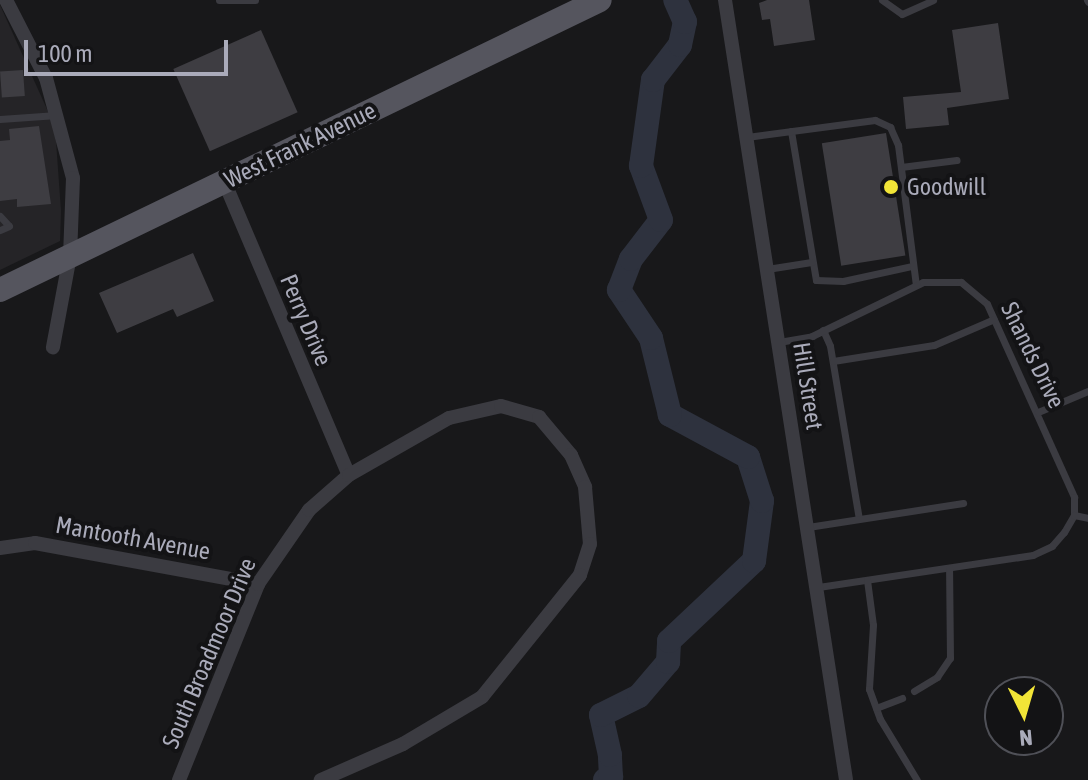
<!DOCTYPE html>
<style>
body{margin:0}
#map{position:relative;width:1088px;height:780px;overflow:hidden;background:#18181a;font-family:"Asap Condensed",sans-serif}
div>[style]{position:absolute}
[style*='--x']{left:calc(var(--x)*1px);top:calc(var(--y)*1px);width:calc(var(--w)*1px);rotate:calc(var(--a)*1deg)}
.built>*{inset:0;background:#252427}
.river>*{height:24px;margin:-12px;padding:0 12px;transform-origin:12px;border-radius:12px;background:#2e323e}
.building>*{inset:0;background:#3e3d42;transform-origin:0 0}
.service>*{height:7px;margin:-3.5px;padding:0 3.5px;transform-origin:3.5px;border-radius:3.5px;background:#3b3b41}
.minor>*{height:14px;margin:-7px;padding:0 7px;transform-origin:7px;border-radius:7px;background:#3b3b41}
.primary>*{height:24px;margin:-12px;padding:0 12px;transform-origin:12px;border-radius:12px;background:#55555e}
.dots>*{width:22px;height:22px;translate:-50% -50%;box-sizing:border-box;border:4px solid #131315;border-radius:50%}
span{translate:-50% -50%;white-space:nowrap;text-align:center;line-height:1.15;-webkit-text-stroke:8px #131315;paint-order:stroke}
.street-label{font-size:24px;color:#aaabba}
.poi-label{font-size:24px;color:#aaabba}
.left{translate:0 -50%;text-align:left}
.north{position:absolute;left:984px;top:676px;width:80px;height:80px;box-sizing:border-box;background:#131315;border:2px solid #4f5057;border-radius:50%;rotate:175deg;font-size:22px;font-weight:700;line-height:32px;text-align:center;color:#aaabba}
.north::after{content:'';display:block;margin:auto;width:28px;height:36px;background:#f2e537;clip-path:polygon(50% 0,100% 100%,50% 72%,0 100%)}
.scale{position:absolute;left:24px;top:40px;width:204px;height:36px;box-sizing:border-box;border:4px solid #aaabba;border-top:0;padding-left:10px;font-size:24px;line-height:28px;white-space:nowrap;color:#aaabba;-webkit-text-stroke:6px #131315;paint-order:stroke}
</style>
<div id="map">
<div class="built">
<i style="clip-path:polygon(0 5px,55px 127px,61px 211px,60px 241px,0 270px)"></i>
</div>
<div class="river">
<i style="--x:605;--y:780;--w:7;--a:-27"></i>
<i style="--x:611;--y:777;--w:22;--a:-93"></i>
<i style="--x:610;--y:755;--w:41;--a:-102.7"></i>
<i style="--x:601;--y:715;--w:42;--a:-26.6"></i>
<i style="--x:639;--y:696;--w:45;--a:-49.5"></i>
<i style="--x:668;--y:662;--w:21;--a:-87"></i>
<i style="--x:669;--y:641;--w:117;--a:-43.3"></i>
<i style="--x:754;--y:561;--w:61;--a:-82.4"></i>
<i style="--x:762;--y:501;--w:46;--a:-107.7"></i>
<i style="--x:748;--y:457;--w:89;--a:-151.7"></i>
<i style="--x:670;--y:415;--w:79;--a:-103.9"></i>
<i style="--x:651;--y:338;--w:58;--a:-123.7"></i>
<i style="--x:619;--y:290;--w:33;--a:-69"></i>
<i style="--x:631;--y:259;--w:49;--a:-52.4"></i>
<i style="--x:661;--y:220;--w:58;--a:-110.3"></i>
<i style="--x:641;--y:166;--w:87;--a:-82.1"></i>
<i style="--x:653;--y:80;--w:44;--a:-52.4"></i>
<i style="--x:680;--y:45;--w:24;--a:-78"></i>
<i style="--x:685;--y:22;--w:24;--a:-114"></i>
</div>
<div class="building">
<i style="clip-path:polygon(767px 0,809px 0,815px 40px,774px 46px,770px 19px,762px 20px,759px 3px)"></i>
<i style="clip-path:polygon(998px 23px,1009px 99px,947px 108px,949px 125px,906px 129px,903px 97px,961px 92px,952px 30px)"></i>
<i style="left:261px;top:30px;width:90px;height:96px;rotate:66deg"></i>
<i style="left:23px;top:70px;width:26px;height:23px;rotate:86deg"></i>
<i style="clip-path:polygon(39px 126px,51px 204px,17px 207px,17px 199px,0 201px,0 141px,10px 140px,9px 129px)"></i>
<i style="left:886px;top:133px;width:124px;height:65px;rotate:81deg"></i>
<i style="clip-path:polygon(193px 253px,214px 301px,177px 317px,173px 309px,117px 333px,99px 293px)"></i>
</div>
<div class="service">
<i style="--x:219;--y:0;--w:36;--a:0"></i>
<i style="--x:882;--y:0;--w:24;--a:35"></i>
<i style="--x:902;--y:14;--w:34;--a:-24"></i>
<i style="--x:1087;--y:0;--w:2;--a:63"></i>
<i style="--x:0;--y:119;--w:57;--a:-4"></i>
<i style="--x:791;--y:131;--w:151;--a:80.5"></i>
<i style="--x:816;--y:280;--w:27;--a:2"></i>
<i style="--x:843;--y:281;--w:71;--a:-12.3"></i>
<i style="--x:747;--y:137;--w:129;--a:-7.6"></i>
<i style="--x:875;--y:120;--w:17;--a:25"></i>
<i style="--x:890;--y:127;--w:20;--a:66"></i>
<i style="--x:898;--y:145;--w:141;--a:82.7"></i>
<i style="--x:901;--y:167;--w:56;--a:-7.1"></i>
<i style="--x:0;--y:216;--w:13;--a:48"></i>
<i style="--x:9;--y:226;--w:10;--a:156"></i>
<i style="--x:767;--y:269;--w:45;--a:-9"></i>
<i style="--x:823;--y:330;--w:17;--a:66"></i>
<i style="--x:830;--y:346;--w:175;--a:80.5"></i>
<i style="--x:779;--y:342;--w:34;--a:-10"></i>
<i style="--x:812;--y:336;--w:123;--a:-25.9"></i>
<i style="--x:923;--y:282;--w:38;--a:0"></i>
<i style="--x:961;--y:282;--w:34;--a:40"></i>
<i style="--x:987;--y:304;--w:212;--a:65.7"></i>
<i style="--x:1074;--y:497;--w:18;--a:90"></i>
<i style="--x:1074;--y:515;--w:20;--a:120"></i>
<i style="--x:1064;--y:532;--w:18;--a:131"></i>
<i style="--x:1052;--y:546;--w:21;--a:155"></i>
<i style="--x:1033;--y:555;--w:217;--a:171.5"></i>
<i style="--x:833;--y:361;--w:102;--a:-9"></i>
<i style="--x:934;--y:345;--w:65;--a:-23.4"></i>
<i style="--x:1038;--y:412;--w:54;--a:-22.8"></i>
<i style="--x:1074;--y:515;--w:14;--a:12"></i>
<i style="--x:808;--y:527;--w:157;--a:-8.8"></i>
<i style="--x:867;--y:580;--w:45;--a:82.4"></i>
<i style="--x:873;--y:625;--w:64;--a:93.6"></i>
<i style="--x:869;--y:689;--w:32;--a:70"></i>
<i style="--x:880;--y:719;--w:71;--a:58.8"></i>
<i style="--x:914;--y:691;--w:27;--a:-31"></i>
<i style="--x:937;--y:677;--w:23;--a:-56"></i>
<i style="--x:950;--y:658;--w:90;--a:-90.6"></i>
<i style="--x:876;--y:708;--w:28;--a:-21"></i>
</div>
<div class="minor">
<i style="--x:6;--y:0;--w:88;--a:62.9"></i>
<i style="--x:46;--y:78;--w:104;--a:74.9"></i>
<i style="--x:73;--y:178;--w:78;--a:92.2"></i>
<i style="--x:70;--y:256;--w:93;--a:100.6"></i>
<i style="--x:725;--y:0;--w:789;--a:81.18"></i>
<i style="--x:224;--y:181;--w:319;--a:67"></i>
<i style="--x:0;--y:548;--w:35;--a:-8"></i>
<i style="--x:35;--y:543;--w:227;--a:10.4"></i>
<i style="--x:179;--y:780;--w:211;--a:-68"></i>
<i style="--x:258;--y:584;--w:90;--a:-55.4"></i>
<i style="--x:309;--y:510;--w:53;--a:-41.2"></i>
<i style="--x:349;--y:475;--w:115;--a:-29.7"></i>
<i style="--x:449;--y:418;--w:53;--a:-13"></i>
<i style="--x:501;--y:406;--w:40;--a:16"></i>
<i style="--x:539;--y:417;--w:50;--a:49.9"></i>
<i style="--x:571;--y:455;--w:35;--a:66"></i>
<i style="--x:585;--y:487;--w:57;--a:85"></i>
<i style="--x:590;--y:544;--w:33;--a:108"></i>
<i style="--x:580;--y:575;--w:156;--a:128.8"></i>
<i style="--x:482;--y:697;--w:92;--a:149.3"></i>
<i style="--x:403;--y:744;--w:90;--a:156.3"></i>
</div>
<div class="primary">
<i style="--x:0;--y:290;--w:666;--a:-25.8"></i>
</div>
<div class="dots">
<i style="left:891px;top:187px;background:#f2e537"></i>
</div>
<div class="street-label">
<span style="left:300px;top:145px;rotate:-26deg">West Frank Avenue</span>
<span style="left:306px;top:320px;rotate:67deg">Perry Drive</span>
<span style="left:1033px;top:355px;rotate:64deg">Shands Drive</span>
<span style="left:808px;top:386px;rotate:81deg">Hill Street</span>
<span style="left:133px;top:538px;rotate:10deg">Mantooth Avenue</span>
<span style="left:209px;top:653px;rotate:-67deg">South Broadmoor Drive</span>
</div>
<div class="poi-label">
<span class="left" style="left:907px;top:187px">Goodwill</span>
</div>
<div class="north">N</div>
<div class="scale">100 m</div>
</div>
